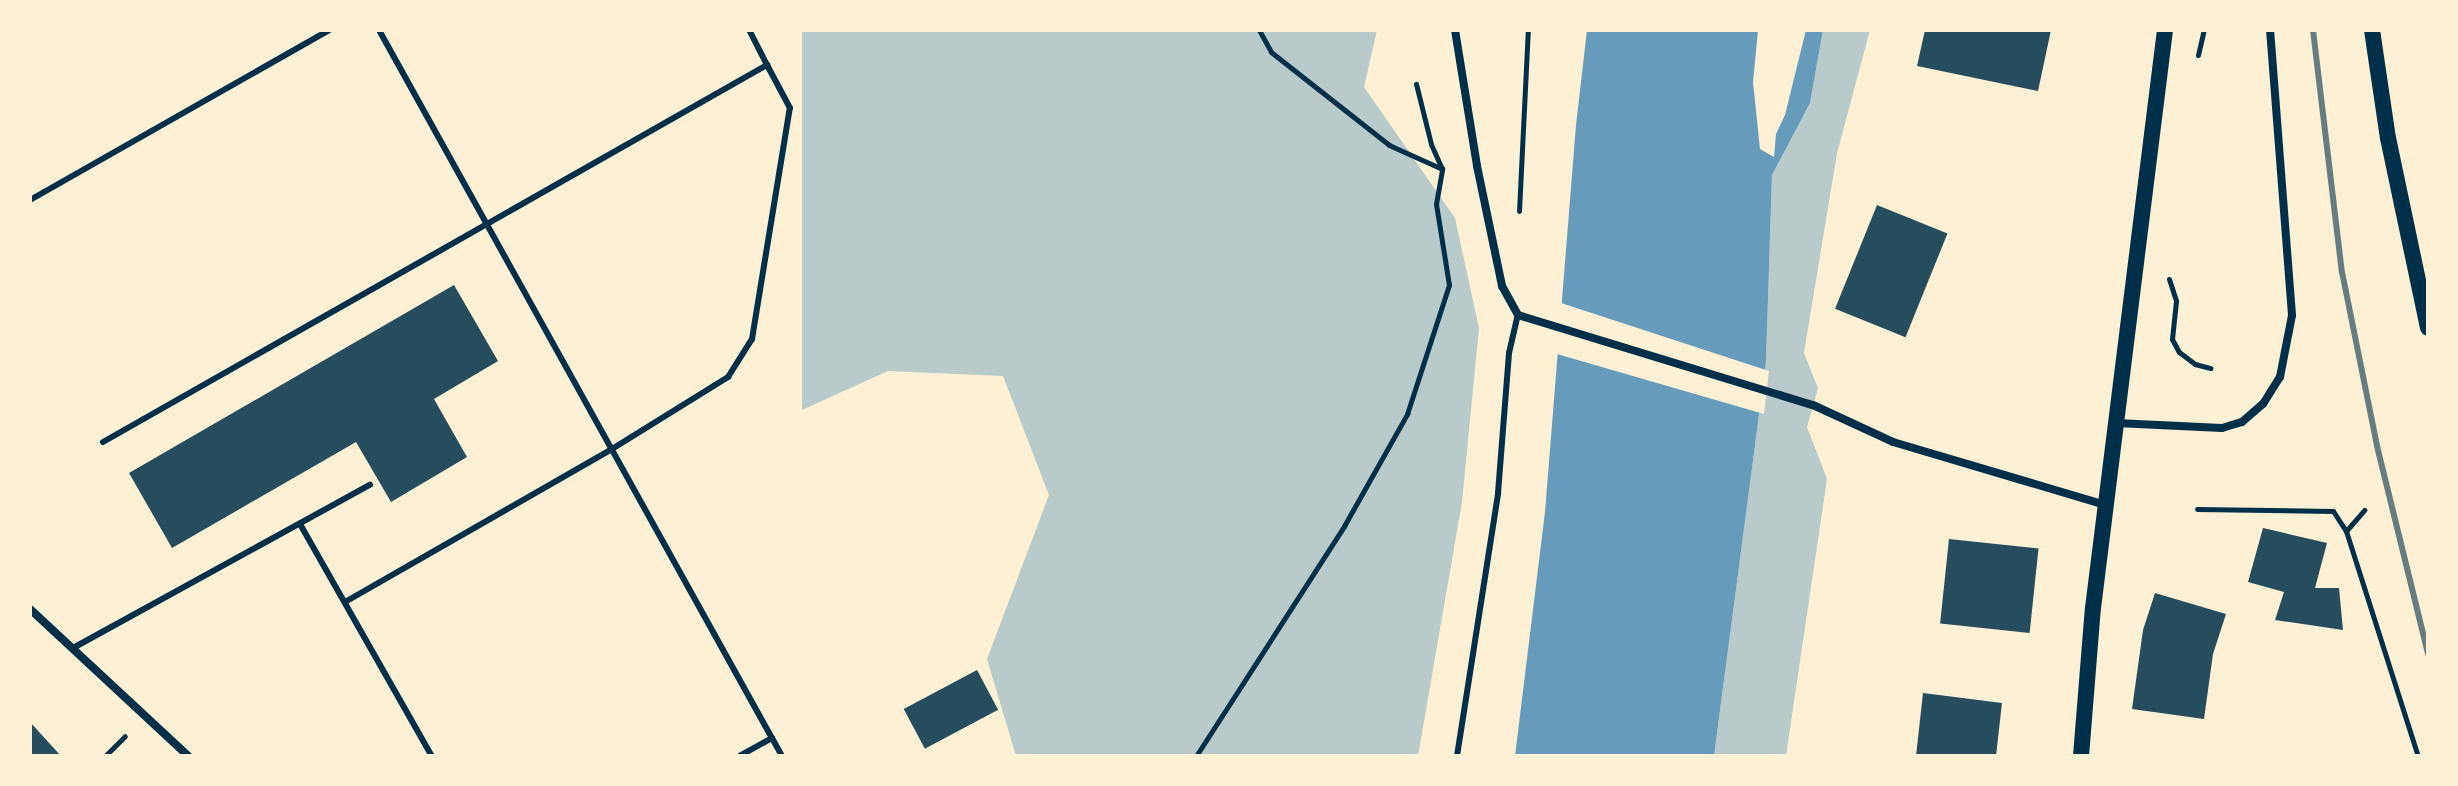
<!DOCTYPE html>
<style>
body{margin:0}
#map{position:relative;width:2458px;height:786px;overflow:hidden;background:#fdf0d5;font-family:Ubuntu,sans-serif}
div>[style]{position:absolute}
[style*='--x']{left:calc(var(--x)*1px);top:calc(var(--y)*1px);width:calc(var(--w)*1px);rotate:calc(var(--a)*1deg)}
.green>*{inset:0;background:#b9caca}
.water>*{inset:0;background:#669bbc}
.pier>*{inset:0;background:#fdf0d5}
.building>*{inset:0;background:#264d5e;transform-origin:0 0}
.path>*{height:5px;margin:-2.5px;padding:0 2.5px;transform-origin:2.5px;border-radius:2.5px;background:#003049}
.service>*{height:6px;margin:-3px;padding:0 3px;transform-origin:3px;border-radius:3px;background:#003049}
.minor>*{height:8px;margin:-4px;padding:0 4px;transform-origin:4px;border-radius:4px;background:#003049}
.secondary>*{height:16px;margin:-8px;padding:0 8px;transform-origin:8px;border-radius:8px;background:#003049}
.rail>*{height:6px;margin:-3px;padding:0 3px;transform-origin:3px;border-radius:3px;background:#657d81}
span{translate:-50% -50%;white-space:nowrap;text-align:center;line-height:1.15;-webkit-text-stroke:6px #fdf0d5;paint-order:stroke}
.frame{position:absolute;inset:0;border:32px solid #fdf0d5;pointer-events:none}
</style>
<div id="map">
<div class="green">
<i style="clip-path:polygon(802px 30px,1377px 30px,1364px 87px,1455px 218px,1479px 328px,1462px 502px,1418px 756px,1016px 756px,987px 659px,1049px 495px,1003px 376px,888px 371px,802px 410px)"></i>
<i style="clip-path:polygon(1823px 30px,1870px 30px,1837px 153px,1804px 353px,1818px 388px,1807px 427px,1827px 479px,1786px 756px,1714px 756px,1766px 362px,1772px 175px,1810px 103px)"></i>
</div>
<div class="water">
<i style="clip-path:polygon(1587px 30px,1758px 30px,1753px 82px,1760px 149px,1774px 157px,1776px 134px,1785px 115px,1806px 30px,1823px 30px,1810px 103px,1772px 175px,1766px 362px,1714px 756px,1515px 756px,1545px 512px,1576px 125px)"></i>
</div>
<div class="pier">
<i style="clip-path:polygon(1558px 302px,1769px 371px,1764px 414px,1557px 354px,1554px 356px)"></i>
</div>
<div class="building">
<i style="clip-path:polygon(1925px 30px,2051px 30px,2038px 91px,1917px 66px)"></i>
<i style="left:1877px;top:205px;width:76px;height:112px;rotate:22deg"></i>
<i style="clip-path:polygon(454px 285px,498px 361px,434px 399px,467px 457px,391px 502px,356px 442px,172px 548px,129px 473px)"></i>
<i style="clip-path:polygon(2263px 528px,2327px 543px,2315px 588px,2339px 588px,2343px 630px,2275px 620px,2284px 592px,2248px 582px)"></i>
<i style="left:1949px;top:539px;width:90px;height:85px;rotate:6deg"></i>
<i style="clip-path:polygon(2155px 593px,2226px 614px,2213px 654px,2204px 719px,2132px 709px,2143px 630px)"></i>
<i style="left:977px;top:670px;width:45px;height:83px;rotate:62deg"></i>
<i style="clip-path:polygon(1923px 693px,2002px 703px,1996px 756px,1916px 756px)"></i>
<i style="clip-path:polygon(30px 722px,61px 756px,30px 756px)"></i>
</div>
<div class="path">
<i style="--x:1259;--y:30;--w:25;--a:61"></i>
<i style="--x:1271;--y:52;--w:150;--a:38.2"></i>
<i style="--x:1389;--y:145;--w:56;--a:24.3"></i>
<i style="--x:2198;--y:55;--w:26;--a:-77"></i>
<i style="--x:1519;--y:211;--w:181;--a:-87.2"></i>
<i style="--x:2169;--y:279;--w:23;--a:72"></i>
<i style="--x:2176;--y:301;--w:38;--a:96"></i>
<i style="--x:2172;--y:339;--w:15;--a:62"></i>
<i style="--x:2179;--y:352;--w:20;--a:37"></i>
<i style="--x:2195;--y:364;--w:16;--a:15"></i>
<i style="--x:2197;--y:509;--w:136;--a:0.8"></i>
<i style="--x:2333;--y:511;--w:24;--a:57"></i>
<i style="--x:2346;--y:531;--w:236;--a:72.3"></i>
<i style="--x:2346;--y:531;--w:28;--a:-49"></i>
<i style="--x:105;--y:756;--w:28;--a:-45"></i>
<i style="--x:1196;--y:756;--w:274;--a:-57.2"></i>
<i style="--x:1344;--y:526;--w:129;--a:-60.6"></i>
<i style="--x:1407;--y:414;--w:136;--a:-72"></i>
<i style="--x:1449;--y:285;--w:82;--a:-99.1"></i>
<i style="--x:1436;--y:204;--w:36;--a:-80"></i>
<i style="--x:1442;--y:169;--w:27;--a:-114"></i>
<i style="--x:1431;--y:144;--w:62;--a:-104"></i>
</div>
<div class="service">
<i style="--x:379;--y:30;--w:810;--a:60.97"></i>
<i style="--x:772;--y:738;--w:37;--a:151"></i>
<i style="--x:30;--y:200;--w:344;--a:-29.6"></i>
<i style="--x:103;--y:442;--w:764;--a:-29.59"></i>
<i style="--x:767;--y:65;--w:39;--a:-117"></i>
<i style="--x:300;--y:524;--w:267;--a:60.4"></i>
<i style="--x:345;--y:602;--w:308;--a:-29.8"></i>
<i style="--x:612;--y:449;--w:137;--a:-31.8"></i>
<i style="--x:728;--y:377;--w:45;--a:-57.7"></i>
<i style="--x:752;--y:339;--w:234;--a:-80.7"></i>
<i style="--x:790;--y:108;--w:49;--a:-118.1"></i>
<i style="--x:73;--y:648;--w:339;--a:-28.8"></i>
<i style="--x:772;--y:738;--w:21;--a:61"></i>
<i style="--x:1457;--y:756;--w:266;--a:-81.1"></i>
<i style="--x:1498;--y:493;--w:140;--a:-85.5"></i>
<i style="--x:1509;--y:353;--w:39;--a:-77"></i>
</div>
<div class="minor">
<i style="--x:1455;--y:30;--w:138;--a:80.8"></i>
<i style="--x:1477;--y:166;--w:123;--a:78.2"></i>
<i style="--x:1502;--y:286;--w:33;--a:61"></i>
<i style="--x:1518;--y:315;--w:308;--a:17"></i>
<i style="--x:1813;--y:405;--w:88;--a:24.8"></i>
<i style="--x:1893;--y:442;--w:222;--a:16.5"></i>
<i style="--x:2116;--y:423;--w:106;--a:2.7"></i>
<i style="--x:2222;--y:428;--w:21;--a:-17"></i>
<i style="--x:2242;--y:422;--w:28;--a:-41"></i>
<i style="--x:2263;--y:404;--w:32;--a:-58"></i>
<i style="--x:2280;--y:377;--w:63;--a:-79"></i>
<i style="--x:2292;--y:315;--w:286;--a:-94.4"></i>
<i style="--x:30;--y:609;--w:216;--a:42.9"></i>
</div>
<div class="secondary">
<i style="--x:2372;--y:30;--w:109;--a:81.6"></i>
<i style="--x:2388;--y:138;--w:194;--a:78.1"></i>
<i style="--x:2081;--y:756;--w:148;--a:-85.4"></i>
<i style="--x:2093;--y:608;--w:582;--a:-82.9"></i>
</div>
<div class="rail">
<i style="--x:2313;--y:30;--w:244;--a:83.2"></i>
<i style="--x:2342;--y:272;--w:177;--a:78.6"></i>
<i style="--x:2377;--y:446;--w:214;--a:76.2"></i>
</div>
<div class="frame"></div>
</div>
